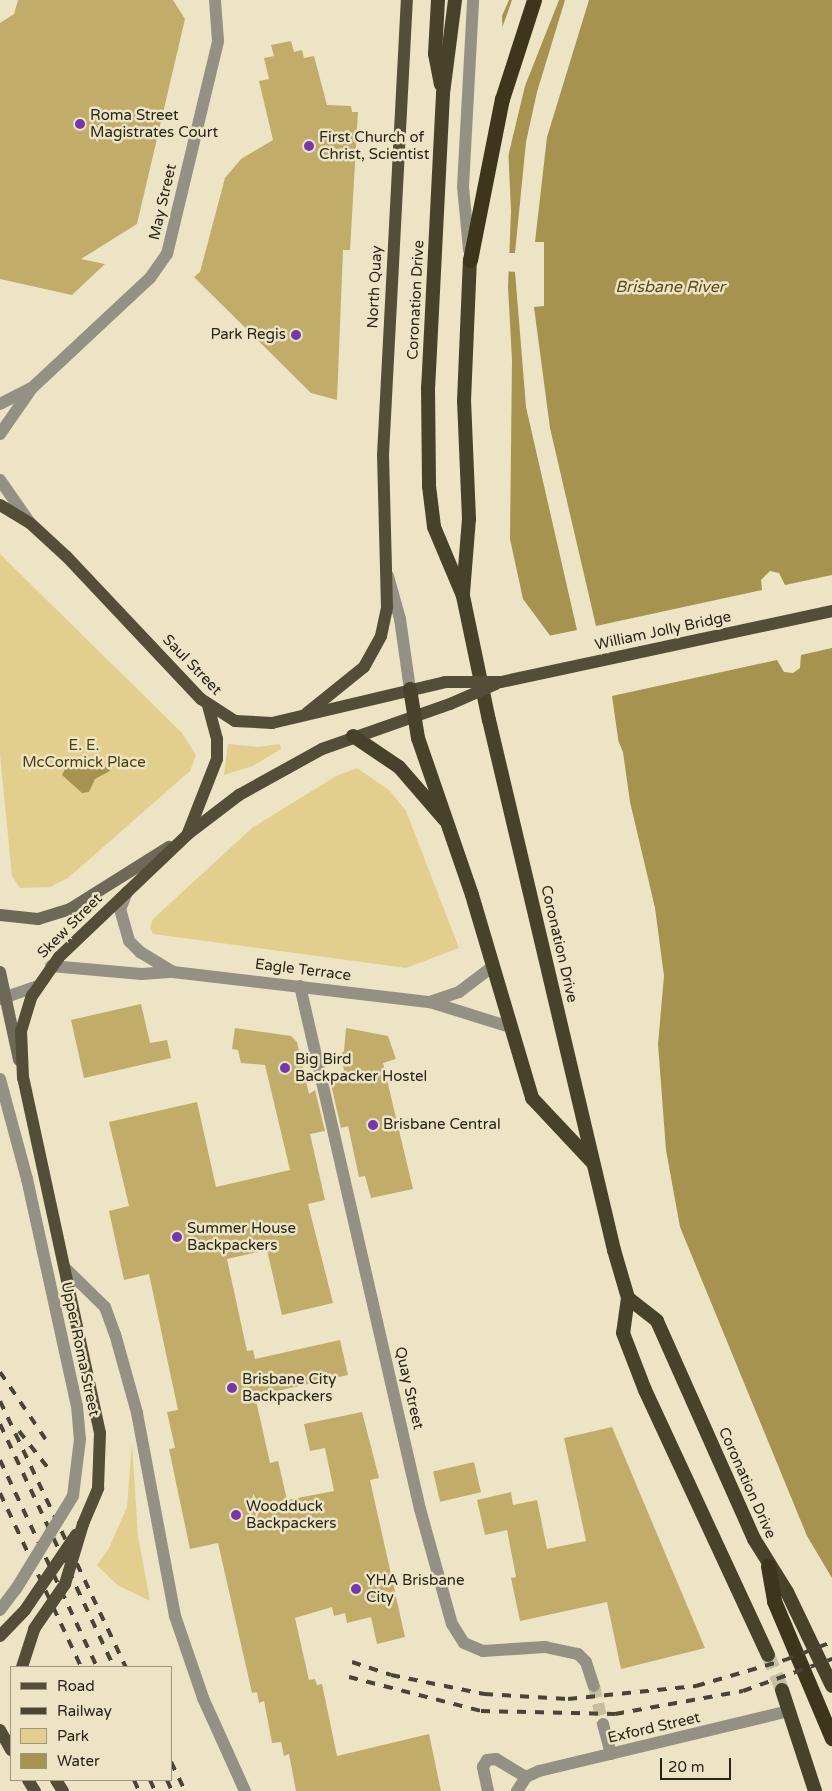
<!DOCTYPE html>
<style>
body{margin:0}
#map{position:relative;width:832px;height:1791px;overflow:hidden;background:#ede4c6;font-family:"Varela Round",sans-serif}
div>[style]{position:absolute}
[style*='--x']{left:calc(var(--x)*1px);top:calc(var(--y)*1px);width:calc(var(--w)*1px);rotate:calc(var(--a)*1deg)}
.green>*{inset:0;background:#e2cf8d}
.water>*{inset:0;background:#a69350}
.pier>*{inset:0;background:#ede4c6}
.building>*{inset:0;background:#c1ad69;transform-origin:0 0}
.minor-tunnel>*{height:12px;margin-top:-6px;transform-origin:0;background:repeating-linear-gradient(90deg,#c5bea3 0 12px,transparent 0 18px)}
.trunk-tunnel>*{height:14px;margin-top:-7px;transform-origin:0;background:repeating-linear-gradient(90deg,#c5bea3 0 14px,transparent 0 21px)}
.service>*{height:12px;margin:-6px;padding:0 6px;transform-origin:6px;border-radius:6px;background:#949184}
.minor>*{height:12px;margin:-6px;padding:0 6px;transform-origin:6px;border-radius:6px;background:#949184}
.secondary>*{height:12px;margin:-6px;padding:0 6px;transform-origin:6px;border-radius:6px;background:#6e6957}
.primary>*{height:12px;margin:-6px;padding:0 6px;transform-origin:6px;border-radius:6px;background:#544d37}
.trunk>*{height:14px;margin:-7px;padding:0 7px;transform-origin:7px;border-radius:7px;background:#48422a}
.motorway>*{height:15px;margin:-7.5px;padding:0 7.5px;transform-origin:7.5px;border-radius:7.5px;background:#3d361c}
.rail>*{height:4px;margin-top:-2px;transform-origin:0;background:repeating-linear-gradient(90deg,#494536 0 9px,transparent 0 18px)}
.service-bridge>*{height:12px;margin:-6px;padding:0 6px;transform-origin:6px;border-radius:6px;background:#949184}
.primary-bridge>*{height:12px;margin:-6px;padding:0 6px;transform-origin:6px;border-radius:6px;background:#544d37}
.dots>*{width:14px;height:14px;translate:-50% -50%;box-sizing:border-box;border:2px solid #ede4c6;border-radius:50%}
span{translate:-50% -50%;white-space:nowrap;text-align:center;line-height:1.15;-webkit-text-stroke:5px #ede4c6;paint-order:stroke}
.poi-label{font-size:15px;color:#272418}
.left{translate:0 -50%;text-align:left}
.right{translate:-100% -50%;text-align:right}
.street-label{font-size:15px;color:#272418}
.park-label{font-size:15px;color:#4b3e04}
.water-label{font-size:16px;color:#594b16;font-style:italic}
.legend{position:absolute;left:10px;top:1666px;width:162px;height:115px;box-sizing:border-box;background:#ede4c6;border:1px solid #9e9780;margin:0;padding:6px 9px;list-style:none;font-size:15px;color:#272418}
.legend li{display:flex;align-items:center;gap:10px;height:25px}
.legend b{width:25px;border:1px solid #9e9780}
.scale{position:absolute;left:660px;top:1758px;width:71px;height:22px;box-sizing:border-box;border:2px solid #272418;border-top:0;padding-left:6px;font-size:15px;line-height:18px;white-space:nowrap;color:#272418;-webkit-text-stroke:4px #ede4c6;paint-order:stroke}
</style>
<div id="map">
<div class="green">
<i style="clip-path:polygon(0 554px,182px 733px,196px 755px,190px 771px,68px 878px,50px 887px,20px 888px,12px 876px,0 755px)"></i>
<i style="clip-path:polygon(228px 744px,258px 747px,280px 744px,281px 749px,253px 766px,224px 775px)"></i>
<i style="clip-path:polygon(357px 768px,389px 790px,406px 811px,459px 948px,406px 968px,153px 934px,150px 928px,153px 919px,252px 828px,336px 776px)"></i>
<i style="clip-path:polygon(132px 1443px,138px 1536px,150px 1601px,117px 1585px,97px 1565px,109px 1548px,127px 1507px)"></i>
</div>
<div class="water">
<i style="clip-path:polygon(509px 0,832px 0,832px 1578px,807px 1536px,680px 1227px,666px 1150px,658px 1044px,664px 976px,655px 908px,630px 802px,623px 752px,605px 710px,523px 599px,510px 539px,512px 360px,508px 287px,511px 211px,502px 16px)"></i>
<i style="clip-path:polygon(78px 763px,108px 767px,110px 771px,95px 779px,89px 792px,82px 793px,62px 775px,65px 769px)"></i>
</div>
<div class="pier">
<i style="clip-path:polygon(512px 0,559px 0,525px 86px,507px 161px,500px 34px)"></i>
<i style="clip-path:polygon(565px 0,589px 0,547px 137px,535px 242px,544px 242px,544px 306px,534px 307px,550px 428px,596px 626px,762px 590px,761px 580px,770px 571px,779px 573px,785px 585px,832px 575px,832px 648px,801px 655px,800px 668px,793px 673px,784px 672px,777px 660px,612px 696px,620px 752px,603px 711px,548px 636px,577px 630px,526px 407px,515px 272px,506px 271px,507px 253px,515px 253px,526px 142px,537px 92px)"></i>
</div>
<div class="building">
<i style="clip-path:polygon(18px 0,173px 0,185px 19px,137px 224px,81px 259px,105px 264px,72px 295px,0 279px,0 23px,14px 14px)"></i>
<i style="clip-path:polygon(291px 41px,294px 52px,302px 50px,304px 58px,314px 56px,327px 105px,351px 106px,352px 112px,358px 112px,350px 250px,343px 250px,337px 400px,311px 393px,194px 277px,200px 272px,225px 178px,241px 159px,273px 140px,259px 81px,269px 79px,264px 58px,274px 56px,271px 45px)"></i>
<i style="clip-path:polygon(141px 1004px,150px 1043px,167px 1040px,171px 1058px,84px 1078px,71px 1020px)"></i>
<i style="clip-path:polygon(235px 1028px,291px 1036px,297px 1042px,309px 1094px,315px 1090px,325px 1131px,310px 1134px,325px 1200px,308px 1204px,333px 1303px,282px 1315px,267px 1250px,227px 1259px,247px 1351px,253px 1350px,255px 1359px,340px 1340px,348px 1375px,255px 1396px,270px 1463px,278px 1461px,287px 1500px,334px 1491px,325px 1448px,310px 1451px,304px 1424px,362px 1412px,379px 1478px,370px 1480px,405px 1637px,377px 1644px,371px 1617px,347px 1623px,345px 1613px,334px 1616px,332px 1607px,295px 1618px,309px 1680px,315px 1679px,317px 1685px,322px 1684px,337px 1756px,429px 1734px,441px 1791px,296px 1791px,289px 1754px,284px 1756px,281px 1742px,272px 1743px,264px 1701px,259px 1703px,257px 1692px,252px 1693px,218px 1543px,190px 1549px,169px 1449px,175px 1448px,167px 1412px,178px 1410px,149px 1274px,124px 1280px,109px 1211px,129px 1206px,109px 1122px,197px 1102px,216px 1187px,290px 1170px,265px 1065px,241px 1063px,238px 1050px,232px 1049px)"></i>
<i style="clip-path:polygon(346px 1028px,388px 1036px,396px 1059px,383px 1063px,413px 1189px,371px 1198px,365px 1176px,359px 1177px,348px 1126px,341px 1128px,330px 1080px,344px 1070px,341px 1054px,344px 1051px)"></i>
<i style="clip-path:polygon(612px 1427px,705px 1648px,621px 1669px,607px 1602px,520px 1621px,511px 1578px,516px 1577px,507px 1530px,485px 1535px,477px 1500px,511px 1492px,513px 1505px,537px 1500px,547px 1549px,586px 1541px,564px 1438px)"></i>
<i style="left:474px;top:1462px;width:31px;height:42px;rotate:77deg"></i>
</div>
<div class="minor-tunnel">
<i style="--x:594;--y:1686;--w:39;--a:77"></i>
</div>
<div class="trunk-tunnel">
<i style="--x:768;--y:1655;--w:38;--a:68"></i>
</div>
<div class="service">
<i style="--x:469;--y:250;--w:63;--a:-95.4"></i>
<i style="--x:463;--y:187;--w:187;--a:-86.9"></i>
<i style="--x:388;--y:576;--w:45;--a:74.4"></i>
<i style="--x:400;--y:619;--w:71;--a:81.9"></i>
<i style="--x:0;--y:999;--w:39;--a:-19"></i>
<i style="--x:0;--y:1079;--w:104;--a:74.9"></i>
<i style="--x:27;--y:1179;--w:232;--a:77.6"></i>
<i style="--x:77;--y:1406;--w:33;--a:85"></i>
<i style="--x:80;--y:1439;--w:57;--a:97"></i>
<i style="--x:0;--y:1610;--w:26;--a:-53"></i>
<i style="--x:488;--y:1791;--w:25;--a:-102"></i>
<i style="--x:483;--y:1767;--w:8;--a:-60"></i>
<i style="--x:487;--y:1760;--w:9;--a:-6"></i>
<i style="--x:496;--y:1759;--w:35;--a:31"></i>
</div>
<div class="minor">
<i style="--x:0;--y:404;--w:36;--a:-27"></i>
<i style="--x:0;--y:434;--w:56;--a:-55.2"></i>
<i style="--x:32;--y:388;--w:161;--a:-43"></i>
<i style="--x:150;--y:278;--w:29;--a:-55"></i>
<i style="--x:167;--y:254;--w:219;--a:-76.5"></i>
<i style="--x:218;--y:41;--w:41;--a:-94.2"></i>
<i style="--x:0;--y:480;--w:52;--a:55.1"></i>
<i style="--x:127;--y:892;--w:18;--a:112"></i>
<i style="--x:120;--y:909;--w:33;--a:74"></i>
<i style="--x:129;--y:941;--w:16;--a:45"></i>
<i style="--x:140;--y:952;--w:39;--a:31"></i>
<i style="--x:51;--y:966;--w:91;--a:5"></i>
<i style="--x:142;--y:974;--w:31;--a:-4"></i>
<i style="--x:173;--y:972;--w:259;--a:6.7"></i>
<i style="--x:430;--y:1002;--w:84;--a:17.4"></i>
<i style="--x:300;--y:986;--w:537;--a:77.08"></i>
<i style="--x:420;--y:1509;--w:119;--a:74.5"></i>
<i style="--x:452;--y:1624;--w:22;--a:58"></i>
<i style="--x:464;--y:1643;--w:21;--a:23"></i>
<i style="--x:483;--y:1651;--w:62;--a:-3.7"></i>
<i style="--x:545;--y:1647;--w:34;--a:12"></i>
<i style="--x:578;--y:1654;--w:11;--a:45"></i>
<i style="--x:586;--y:1662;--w:25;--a:72"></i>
<i style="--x:430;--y:1002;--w:31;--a:-19"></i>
<i style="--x:459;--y:992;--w:41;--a:-37.1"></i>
<i style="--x:66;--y:1269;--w:54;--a:44.3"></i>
<i style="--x:105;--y:1307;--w:29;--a:70"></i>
<i style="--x:115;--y:1334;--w:82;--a:74.4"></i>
<i style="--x:137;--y:1413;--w:207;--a:79.4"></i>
<i style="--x:175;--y:1616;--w:87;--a:71.1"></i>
<i style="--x:203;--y:1698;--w:102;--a:65.7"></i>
<i style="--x:603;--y:1724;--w:31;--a:75"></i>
<i style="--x:517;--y:1791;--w:17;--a:-57"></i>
<i style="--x:526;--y:1777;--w:14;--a:-25"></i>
<i style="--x:539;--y:1771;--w:257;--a:-13.5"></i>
</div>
<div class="secondary">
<i style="--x:0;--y:915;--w:38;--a:6"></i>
<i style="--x:38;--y:919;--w:34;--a:-17"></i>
<i style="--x:70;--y:909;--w:117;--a:-32.1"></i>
<i style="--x:0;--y:972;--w:90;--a:77.8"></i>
</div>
<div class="primary">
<i style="--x:0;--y:505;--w:35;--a:31"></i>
<i style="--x:30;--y:523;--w:50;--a:42.6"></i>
<i style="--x:67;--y:557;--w:195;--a:46.7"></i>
<i style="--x:201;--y:699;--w:40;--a:32.9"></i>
<i style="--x:235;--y:721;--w:37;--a:3"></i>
<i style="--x:272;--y:723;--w:178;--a:-13.3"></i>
<i style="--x:501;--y:682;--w:339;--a:-12.1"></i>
<i style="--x:307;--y:713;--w:73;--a:-38.9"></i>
<i style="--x:364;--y:667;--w:35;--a:-61"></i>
<i style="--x:381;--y:636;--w:30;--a:-78"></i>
<i style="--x:387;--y:607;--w:152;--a:-91.5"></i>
<i style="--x:383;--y:455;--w:456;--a:-87"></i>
<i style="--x:188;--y:833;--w:79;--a:-68.6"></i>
<i style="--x:217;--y:759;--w:20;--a:-90"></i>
<i style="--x:217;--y:739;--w:35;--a:-105"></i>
<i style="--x:83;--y:1524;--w:39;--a:-67"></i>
<i style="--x:98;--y:1488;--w:55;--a:-87.9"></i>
<i style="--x:100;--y:1433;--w:363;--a:-102.2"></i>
<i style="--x:23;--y:1078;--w:47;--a:-92.4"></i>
<i style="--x:21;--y:1031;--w:37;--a:-73"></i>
<i style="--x:32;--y:996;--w:47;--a:-55.3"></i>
<i style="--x:59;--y:957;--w:178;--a:-43.6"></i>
<i style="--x:188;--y:834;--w:64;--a:-37.4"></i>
<i style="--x:239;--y:795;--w:95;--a:-29"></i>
<i style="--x:322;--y:749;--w:136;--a:-19.4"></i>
<i style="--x:0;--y:1636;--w:36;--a:-46"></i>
<i style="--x:22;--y:1667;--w:40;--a:-72"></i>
<i style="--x:0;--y:1730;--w:23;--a:61"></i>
<i style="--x:28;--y:1780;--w:13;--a:58"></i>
<i style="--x:56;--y:1780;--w:13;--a:58"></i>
</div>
<div class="trunk">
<i style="--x:438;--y:0;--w:54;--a:93.2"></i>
<i style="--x:435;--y:54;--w:31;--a:79"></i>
<i style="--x:455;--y:0;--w:95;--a:97.3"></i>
<i style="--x:443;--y:94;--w:293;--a:92.9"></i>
<i style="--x:428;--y:387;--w:99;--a:89.4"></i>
<i style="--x:429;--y:486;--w:41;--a:83"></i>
<i style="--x:434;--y:527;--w:75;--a:67.2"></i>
<i style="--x:463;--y:596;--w:127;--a:78.2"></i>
<i style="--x:489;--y:720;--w:545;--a:76.73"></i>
<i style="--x:614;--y:1250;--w:50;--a:73.7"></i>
<i style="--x:628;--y:1298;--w:35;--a:98"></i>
<i style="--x:623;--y:1333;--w:61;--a:68.9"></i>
<i style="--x:645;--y:1390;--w:292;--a:65.1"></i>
<i style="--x:463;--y:593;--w:74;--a:-85.4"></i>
<i style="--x:469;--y:519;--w:118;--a:-92.4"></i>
<i style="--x:464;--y:401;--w:141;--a:-87.6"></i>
<i style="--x:410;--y:689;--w:50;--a:80.7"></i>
<i style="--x:418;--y:738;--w:166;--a:71"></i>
<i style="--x:472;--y:895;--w:212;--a:73.5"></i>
<i style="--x:532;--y:1098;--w:89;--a:46.8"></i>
<i style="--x:353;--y:736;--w:55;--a:34"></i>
<i style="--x:399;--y:767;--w:69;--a:49.1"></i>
<i style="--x:628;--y:1298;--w:37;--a:38"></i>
<i style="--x:657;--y:1321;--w:239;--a:66"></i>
<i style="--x:754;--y:1539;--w:62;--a:58.1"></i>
<i style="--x:787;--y:1592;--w:104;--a:64.4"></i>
<i style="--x:782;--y:1690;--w:106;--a:71.9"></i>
</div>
<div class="motorway">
<i style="--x:470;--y:260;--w:164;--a:-78.8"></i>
<i style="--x:502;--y:99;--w:104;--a:-72.1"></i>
<i style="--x:768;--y:1566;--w:36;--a:80"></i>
<i style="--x:774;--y:1601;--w:149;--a:67.1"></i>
</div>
<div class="rail">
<i style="--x:0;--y:1372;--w:86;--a:55.9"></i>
<i style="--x:0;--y:1401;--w:294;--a:64.7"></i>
<i style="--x:0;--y:1424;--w:268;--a:64.9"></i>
<i style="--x:19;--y:1431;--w:47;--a:51.9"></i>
<i style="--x:0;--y:1460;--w:229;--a:64.9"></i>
<i style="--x:0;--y:1493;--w:192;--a:65"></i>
<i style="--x:352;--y:1662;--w:41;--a:18.4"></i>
<i style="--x:391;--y:1675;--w:95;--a:11.5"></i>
<i style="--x:484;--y:1694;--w:84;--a:3.4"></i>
<i style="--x:568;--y:1699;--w:129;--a:-5.8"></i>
<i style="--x:696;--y:1686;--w:93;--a:-16.3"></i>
<i style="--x:785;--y:1660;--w:50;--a:-21"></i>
<i style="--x:349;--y:1677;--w:136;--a:14.4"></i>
<i style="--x:481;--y:1711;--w:134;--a:1.3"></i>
<i style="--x:615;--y:1714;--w:130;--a:-10.2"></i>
<i style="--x:743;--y:1691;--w:95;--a:-19.8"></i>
<i style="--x:171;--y:1762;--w:32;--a:64"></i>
<i style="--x:134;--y:1780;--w:12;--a:66"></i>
<i style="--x:150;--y:1780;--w:12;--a:66"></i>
<i style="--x:167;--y:1780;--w:12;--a:66"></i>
</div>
<div class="service-bridge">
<i style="--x:16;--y:1589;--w:109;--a:-58.5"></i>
</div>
<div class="primary-bridge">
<i style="--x:445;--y:682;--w:56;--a:0"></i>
<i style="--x:450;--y:704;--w:50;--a:-23.5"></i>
<i style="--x:25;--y:1610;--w:91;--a:-55.8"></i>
<i style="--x:34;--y:1629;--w:55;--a:-55.4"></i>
<i style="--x:65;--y:1584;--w:63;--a:-73.3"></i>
</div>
<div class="dots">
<i style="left:80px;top:124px;background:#7437ac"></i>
<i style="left:309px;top:146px;background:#7437ac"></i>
<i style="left:296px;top:335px;background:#7437ac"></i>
<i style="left:285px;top:1068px;background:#7437ac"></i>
<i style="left:373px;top:1125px;background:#7437ac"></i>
<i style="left:177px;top:1237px;background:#7437ac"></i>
<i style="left:232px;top:1388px;background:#7437ac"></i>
<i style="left:236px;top:1515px;background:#7437ac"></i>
<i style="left:356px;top:1589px;background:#7437ac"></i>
</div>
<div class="poi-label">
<span class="left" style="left:90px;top:124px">Roma Street<br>Magistrates Court</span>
<span class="left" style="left:319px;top:146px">First Church of<br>Christ, Scientist</span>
<span class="right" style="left:286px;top:335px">Park Regis</span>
<span class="left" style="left:295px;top:1068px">Big Bird<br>Backpacker Hostel</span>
<span class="left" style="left:383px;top:1125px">Brisbane Central</span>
<span class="left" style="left:187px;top:1237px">Summer House<br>Backpackers</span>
<span class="left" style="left:242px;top:1388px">Brisbane City<br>Backpackers</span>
<span class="left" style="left:246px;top:1515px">Woodduck<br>Backpackers</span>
<span class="left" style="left:366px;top:1589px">YHA Brisbane<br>City</span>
</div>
<div class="street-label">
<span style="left:163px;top:202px;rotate:-77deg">May Street</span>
<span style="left:375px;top:287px;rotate:-87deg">North Quay</span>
<span style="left:416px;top:300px;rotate:-87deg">Coronation Drive</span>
<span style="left:663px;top:631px;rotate:-12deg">William Jolly Bridge</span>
<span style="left:192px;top:665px;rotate:46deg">Saul Street</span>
<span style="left:70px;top:926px;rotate:-45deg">Skew Street</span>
<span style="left:559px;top:944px;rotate:77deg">Coronation Drive</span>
<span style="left:303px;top:970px;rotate:7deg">Eagle Terrace</span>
<span style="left:80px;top:1349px;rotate:78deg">Upper Roma Street</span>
<span style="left:409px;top:1388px;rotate:77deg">Quay Street</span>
<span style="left:747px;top:1483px;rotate:66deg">Coronation Drive</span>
<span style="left:654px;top:1728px;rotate:-13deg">Exford Street</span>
</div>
<div class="park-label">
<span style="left:84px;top:754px">E. E.<br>McCormick Place</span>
</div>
<div class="water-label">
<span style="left:670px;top:287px">Brisbane River</span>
</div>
<ul class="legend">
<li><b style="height:6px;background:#544d37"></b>Road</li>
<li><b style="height:6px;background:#494536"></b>Railway</li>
<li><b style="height:14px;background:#e2cf8d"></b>Park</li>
<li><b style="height:14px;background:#a69350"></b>Water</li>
</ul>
<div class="scale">20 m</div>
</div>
